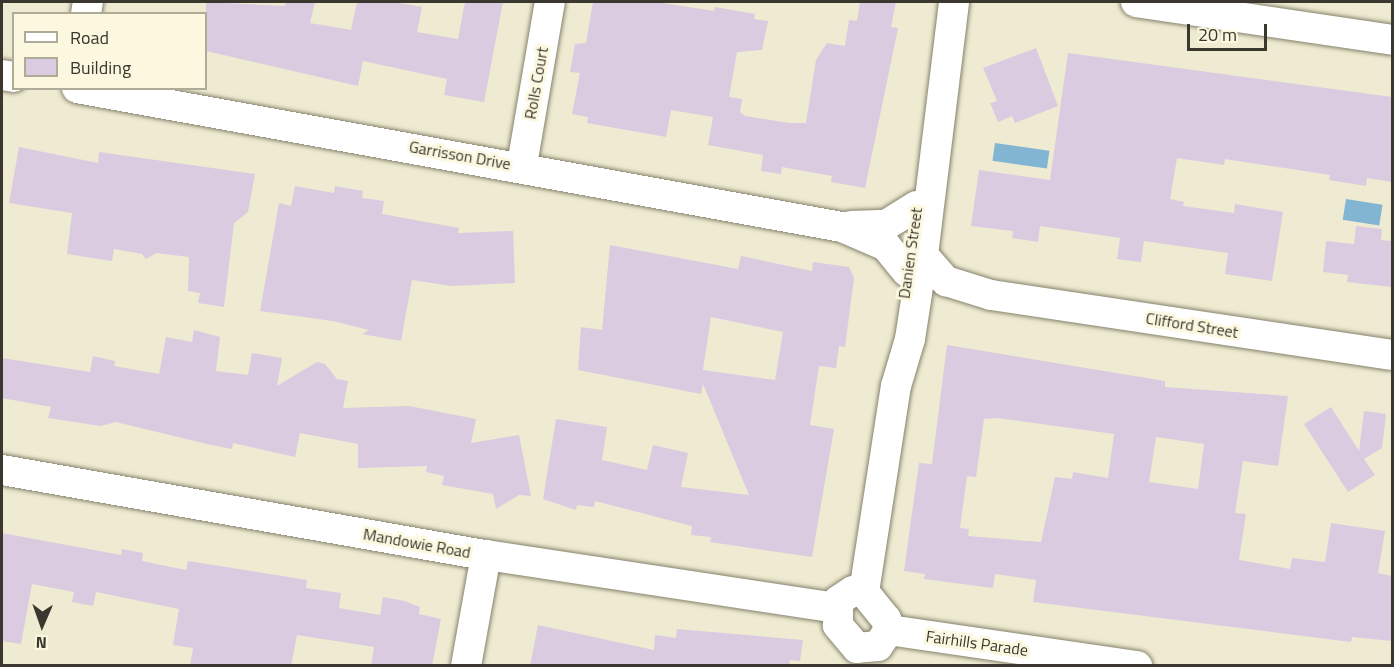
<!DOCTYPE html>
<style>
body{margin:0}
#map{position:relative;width:1394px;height:667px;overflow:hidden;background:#efebd2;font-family:"Titillium Web",sans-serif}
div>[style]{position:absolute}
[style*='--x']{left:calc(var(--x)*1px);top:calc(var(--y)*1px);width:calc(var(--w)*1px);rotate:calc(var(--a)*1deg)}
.water>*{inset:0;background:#82b5d2;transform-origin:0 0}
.building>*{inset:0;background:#dacbe0}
.roads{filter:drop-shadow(0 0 2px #85826c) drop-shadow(0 0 2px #85826c)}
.street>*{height:30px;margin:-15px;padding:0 15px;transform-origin:15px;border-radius:15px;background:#fff}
span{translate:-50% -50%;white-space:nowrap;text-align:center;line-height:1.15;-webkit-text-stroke:6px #fcf8e0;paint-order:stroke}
.street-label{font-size:16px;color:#39372e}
.frame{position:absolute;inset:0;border:3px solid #39372e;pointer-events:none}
.legend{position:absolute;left:12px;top:12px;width:195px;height:78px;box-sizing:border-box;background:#fcf8e0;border:2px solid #aeab99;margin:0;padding:8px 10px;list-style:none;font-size:18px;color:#39372e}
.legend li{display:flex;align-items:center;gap:12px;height:30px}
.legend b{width:30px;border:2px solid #aeab99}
.north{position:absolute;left:12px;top:595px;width:60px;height:60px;-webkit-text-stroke:4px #fcf8e0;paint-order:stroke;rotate:182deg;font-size:16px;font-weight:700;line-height:24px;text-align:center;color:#39372e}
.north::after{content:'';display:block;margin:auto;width:21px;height:27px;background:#39372e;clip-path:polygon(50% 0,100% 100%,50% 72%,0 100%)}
.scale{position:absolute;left:1187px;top:24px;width:80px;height:27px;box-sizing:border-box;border:3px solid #39372e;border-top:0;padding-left:8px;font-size:18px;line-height:21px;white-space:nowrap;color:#39372e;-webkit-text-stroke:4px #fcf8e0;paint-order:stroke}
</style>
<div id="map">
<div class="water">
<i style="left:995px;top:143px;width:55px;height:18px;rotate:8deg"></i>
<i style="left:1346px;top:199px;width:37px;height:21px;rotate:9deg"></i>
</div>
<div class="building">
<i style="clip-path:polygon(206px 2px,285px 6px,286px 2px,315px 2px,310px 23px,351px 30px,357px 2px,394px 2px,422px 7px,417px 32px,458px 39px,465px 2px,503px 2px,484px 102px,444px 95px,447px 79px,363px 61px,358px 86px,206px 51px)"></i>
<i style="clip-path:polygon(593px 2px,656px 2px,714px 11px,715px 7px,755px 14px,754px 19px,768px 21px,762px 50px,737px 52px,729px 97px,742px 99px,740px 112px,745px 116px,789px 123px,806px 123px,816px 60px,827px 43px,845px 46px,849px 20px,857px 21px,860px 2px,896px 2px,891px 27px,898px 28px,865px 188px,831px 182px,832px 176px,782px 167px,781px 174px,761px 171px,763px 155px,708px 145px,713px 117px,671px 110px,666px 137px,587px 123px,588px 117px,572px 114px,580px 73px,570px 72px,575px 44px,586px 43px)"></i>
<i style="clip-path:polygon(1036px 48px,1058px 106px,1015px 123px,1012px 116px,998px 122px,990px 103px,997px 101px,983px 68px)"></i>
<i style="clip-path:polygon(1068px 53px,1392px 97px,1392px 182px,1367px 178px,1366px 186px,1329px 180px,1330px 175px,1225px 159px,1224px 165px,1177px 158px,1170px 199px,1184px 202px,1183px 206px,1234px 213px,1235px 204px,1283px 212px,1272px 281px,1225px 274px,1228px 253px,1144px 241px,1141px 262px,1117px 259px,1120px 238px,1040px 226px,1038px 242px,1012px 238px,1013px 231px,971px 226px,979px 170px,1050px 180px)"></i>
<i style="clip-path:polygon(19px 147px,98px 163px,99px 152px,255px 174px,248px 212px,234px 223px,224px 307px,198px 303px,200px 293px,188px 291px,189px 257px,156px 253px,146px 259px,142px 254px,114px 249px,112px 261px,67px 254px,72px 213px,9px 203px)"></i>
<i style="clip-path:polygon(295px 186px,334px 193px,335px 186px,363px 191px,362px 198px,384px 201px,382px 214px,459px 228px,458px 233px,513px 231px,515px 283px,451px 286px,412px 280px,401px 341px,362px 334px,369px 330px,333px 321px,260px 311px,279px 203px,291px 206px)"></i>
<i style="clip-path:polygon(1356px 226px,1382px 229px,1381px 240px,1392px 241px,1392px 287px,1347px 282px,1348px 275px,1323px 272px,1326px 241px,1354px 244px)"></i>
<i style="clip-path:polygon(evenodd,610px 245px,738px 269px,741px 256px,812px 271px,813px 262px,849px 267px,854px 278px,845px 347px,839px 346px,836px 368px,819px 366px,810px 425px,834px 429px,812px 557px,710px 542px,711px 537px,691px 535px,692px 526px,595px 501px,594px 507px,577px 505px,576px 510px,543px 499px,556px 419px,607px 427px,602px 460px,647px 470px,653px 445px,688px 453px,681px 487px,749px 495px,703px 384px,701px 394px,578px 370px,581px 327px,602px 330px,610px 245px,711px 317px,783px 332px,775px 380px,703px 370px,711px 317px)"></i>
<i style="clip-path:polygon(194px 330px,220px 337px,216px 371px,248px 375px,252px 353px,282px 358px,277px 386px,317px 362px,325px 364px,337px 379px,348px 381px,343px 408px,409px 406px,476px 419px,471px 443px,519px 435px,531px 496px,519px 495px,496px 509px,493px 494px,442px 485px,444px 476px,426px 472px,427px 466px,358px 468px,358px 444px,300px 433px,295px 457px,233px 443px,232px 449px,207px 444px,116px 422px,101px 426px,48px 418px,51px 407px,2px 398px,2px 358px,90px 372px,93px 356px,115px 361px,114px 366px,159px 374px,166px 337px,192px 342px)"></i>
<i style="clip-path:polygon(evenodd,947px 345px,1165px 381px,1165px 387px,1288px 396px,1278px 466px,1243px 461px,1235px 513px,1246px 514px,1239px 560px,1290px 569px,1292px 558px,1325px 562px,1331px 523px,1385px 531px,1378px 573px,1392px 576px,1392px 641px,1352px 637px,1351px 642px,1033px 602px,1036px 580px,995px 574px,993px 588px,924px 579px,925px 574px,904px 571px,919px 463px,932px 464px,947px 345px,997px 418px,1114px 434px,1108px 478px,1073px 472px,1072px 479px,1055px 477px,1041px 542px,968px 536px,969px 529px,960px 528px,967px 476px,976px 477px,984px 419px,997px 418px,947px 345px,1156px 437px,1204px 444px,1198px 489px,1149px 482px,1156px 437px)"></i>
<i style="clip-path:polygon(1331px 407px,1359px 451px,1364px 411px,1386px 414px,1382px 448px,1364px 459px,1375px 475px,1348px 492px,1304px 424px)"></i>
<i style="clip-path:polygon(2px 533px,121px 555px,122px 549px,143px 553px,142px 561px,186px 570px,188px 561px,307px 580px,306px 588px,341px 593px,339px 608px,380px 615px,383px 597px,405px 601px,420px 607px,419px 614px,441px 619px,432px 666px,371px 666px,374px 647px,297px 635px,291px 666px,190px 666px,193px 648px,173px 645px,179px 609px,96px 592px,93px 606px,72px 602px,74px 592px,32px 584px,21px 644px,2px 641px)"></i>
<i style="clip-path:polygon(538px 625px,654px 650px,655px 635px,676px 638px,677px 629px,803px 640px,800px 661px,790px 660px,789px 666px,530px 666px)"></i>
</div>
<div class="roads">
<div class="street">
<i style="--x:1136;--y:2;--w:259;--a:8.4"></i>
<i style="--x:86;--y:14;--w:12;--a:-81"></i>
<i style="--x:2;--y:75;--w:12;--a:9"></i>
<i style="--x:77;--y:88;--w:778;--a:10.3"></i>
<i style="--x:842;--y:227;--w:48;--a:23.4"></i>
<i style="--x:886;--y:246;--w:33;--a:51"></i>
<i style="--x:522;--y:165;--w:165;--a:-80.3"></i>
<i style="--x:851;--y:226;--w:35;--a:-2"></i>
<i style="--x:886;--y:225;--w:36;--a:-32"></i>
<i style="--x:923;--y:255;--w:35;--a:49"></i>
<i style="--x:946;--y:281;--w:47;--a:17.3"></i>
<i style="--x:991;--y:295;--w:405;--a:8.5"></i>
<i style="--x:2;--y:470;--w:491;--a:10"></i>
<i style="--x:486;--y:555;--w:353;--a:8.6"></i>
<i style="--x:853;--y:591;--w:11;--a:5"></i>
<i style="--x:864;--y:592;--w:35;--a:51"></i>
<i style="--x:886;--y:619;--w:11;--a:75"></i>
<i style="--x:889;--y:630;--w:19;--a:125"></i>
<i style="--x:878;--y:646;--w:21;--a:175"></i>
<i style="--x:857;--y:648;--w:30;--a:-130"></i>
<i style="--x:838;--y:625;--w:24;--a:-90"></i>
<i style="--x:838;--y:601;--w:18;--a:-34"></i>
<i style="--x:864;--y:592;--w:208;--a:-81.2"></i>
<i style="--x:896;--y:386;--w:49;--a:-73.4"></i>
<i style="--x:910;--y:339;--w:85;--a:-81.2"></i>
<i style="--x:923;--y:255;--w:255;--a:-83"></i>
<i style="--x:889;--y:630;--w:251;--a:8.3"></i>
<i style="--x:466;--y:666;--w:113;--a:-79.8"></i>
</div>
</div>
<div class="street-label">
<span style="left:536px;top:83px;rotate:-80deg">Rolls Court</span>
<span style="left:460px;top:155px;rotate:10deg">Garrisson Drive</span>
<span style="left:910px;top:253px;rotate:-82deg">Danien Street</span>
<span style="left:1192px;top:325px;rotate:9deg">Clifford Street</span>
<span style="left:417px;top:543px;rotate:10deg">Mandowie Road</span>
<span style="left:977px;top:643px;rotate:8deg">Fairhills Parade</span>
</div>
<div class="frame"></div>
<ul class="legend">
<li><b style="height:8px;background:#fff"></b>Road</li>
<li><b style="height:16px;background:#dacbe0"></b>Building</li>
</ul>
<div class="north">N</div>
<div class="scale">20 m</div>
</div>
